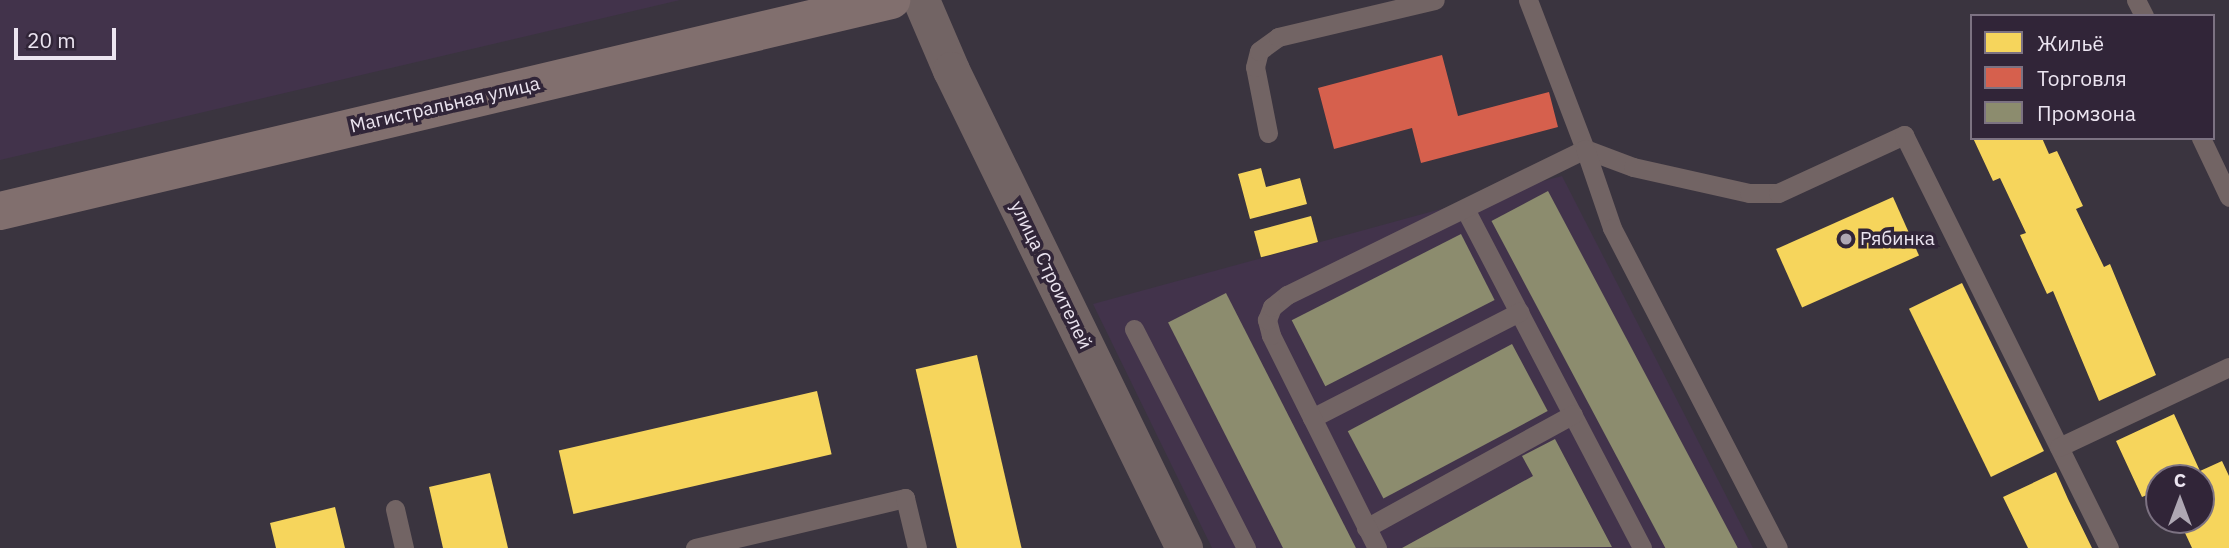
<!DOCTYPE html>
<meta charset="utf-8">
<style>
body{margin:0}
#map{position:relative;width:2229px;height:548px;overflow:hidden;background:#3a343f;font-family:"IBM Plex Sans",sans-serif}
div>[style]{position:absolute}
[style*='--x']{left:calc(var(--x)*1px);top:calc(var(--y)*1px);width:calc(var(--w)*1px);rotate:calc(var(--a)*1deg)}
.built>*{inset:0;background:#42334b}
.homes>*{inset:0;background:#f6d55c;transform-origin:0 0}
.shops>*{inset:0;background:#d6604d}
.industry>*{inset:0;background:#8c8c6e;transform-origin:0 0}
.service>*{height:19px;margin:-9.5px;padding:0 9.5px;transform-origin:9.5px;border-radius:9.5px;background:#726464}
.minor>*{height:37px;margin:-18.5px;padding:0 18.5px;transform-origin:18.5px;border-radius:18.5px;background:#726464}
.secondary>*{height:38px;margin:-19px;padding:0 19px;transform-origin:19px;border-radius:19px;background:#816f6e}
.dots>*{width:19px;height:19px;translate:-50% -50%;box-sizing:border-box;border:4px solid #312538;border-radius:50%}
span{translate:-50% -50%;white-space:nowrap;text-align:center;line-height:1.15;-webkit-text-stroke:7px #312538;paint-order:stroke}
.street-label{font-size:19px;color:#ece5f1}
.poi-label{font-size:19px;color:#ece5f1}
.left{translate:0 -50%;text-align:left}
.legend{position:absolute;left:1970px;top:14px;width:245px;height:126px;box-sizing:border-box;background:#312538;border:2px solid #7c7282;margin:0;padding:9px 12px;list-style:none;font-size:21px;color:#ece5f1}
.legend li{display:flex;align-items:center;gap:14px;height:35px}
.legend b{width:35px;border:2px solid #7c7282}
.north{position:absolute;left:2145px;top:464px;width:70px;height:70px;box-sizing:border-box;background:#312538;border:2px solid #7c7282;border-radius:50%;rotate:0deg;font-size:19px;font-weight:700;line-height:28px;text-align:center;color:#ece5f1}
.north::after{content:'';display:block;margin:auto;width:24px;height:32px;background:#aea7b3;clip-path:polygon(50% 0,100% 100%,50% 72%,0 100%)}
.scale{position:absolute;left:14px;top:28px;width:102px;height:32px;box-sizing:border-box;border:4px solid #ece5f1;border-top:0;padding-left:9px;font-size:21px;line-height:24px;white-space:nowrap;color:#ece5f1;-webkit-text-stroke:5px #312538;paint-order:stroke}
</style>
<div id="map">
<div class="built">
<i style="clip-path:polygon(0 0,680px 0,0 160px)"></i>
<i style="clip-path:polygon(1562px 176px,1753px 548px,1212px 548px,1093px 304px)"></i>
</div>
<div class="homes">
<i style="clip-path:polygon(1973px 138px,2042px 138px,2049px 154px,2057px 151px,2083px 206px,2076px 209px,2104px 267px,2110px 264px,2156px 375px,2099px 401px,2053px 291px,2047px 294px,2020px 235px,2026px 233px,2000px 178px,1993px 181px)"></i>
<i style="clip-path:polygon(1261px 168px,1266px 187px,1300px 178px,1307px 204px,1250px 219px,1238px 174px)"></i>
<i style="left:1893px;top:197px;width:64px;height:128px;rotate:66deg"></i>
<i style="left:1311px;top:216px;width:27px;height:59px;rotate:75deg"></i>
<i style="left:1962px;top:283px;width:187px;height:59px;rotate:64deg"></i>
<i style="left:977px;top:355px;width:198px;height:63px;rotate:77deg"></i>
<i style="left:817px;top:391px;width:65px;height:265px;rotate:77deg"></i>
<i style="clip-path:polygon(2174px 414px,2200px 471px,2222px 461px,2229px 476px,2229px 548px,2192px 548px,2179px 520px,2201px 520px,2201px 478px,2159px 478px,2159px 490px,2142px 497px,2116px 441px)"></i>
<i style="clip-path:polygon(2056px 472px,2068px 499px,2092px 548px,2028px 548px,2003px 497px)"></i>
<i style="clip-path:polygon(490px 473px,508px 548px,443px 548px,429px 487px)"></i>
<i style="clip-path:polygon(335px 507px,345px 548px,276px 548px,270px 523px)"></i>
</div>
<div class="shops">
<i style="clip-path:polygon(1442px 55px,1458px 116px,1549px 92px,1558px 127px,1421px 163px,1412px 128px,1334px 149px,1318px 88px)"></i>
</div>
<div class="industry">
<i style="left:1548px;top:191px;width:404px;height:64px;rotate:62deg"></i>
<i style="left:1461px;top:234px;width:74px;height:190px;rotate:63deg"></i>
<i style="left:1226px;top:293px;width:286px;height:65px;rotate:63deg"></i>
<i style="left:1512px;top:344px;width:76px;height:186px;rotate:62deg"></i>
<i style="clip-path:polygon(1555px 439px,1612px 547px,1402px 548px,1533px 476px,1522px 456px)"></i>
</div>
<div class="service">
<i style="--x:1528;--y:0;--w:160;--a:69.1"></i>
<i style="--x:1585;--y:149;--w:51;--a:20.6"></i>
<i style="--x:1633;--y:167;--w:119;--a:12.6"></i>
<i style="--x:1749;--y:193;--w:29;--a:0"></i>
<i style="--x:1778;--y:193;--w:139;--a:-24.7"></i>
<i style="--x:1904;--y:135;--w:461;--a:63.6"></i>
<i style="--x:2136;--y:0;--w:18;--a:63"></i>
<i style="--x:1268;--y:133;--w:67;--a:-101.1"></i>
<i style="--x:1255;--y:67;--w:16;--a:-76"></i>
<i style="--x:1259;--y:51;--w:24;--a:-36"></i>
<i style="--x:1278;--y:37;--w:161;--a:-13.3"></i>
<i style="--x:2201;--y:138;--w:65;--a:64.6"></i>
<i style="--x:1465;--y:209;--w:382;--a:62.4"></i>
<i style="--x:1134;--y:329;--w:246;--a:62.9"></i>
<i style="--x:1312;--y:418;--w:233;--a:-27.1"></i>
<i style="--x:2059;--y:447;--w:188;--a:-25.2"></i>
<i style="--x:395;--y:509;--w:40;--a:77"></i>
<i style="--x:1366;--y:528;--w:236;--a:-28.8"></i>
<i style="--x:695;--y:548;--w:216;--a:-13.4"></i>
<i style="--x:905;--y:498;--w:51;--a:76.5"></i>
<i style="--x:1377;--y:548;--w:238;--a:-116.5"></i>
<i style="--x:1271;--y:335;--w:16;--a:-105"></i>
<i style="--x:1267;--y:320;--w:14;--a:-69"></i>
<i style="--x:1272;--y:307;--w:19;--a:-39"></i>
<i style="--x:1287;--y:295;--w:332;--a:-26.1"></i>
<i style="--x:1585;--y:149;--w:83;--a:71.1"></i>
<i style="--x:1612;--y:228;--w:360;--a:62.6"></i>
</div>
<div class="minor">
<i style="--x:921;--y:0;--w:76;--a:66.8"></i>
<i style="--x:951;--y:70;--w:532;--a:64.01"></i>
</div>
<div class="secondary">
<i style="--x:0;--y:211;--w:916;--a:-13.32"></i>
</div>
<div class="dots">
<i style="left:1846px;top:239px;background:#aea7b3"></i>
</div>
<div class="street-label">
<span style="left:445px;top:105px;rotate:-13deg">Магистральная улица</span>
<span style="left:1051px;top:275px;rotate:64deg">улица Строителей</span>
</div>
<div class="poi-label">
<span class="left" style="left:1860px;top:239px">Рябинка</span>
</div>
<ul class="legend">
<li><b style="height:19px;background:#f6d55c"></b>Жильё</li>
<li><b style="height:19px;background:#d6604d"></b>Торговля</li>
<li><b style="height:19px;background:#8c8c6e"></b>Промзона</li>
</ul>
<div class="north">С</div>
<div class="scale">20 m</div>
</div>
